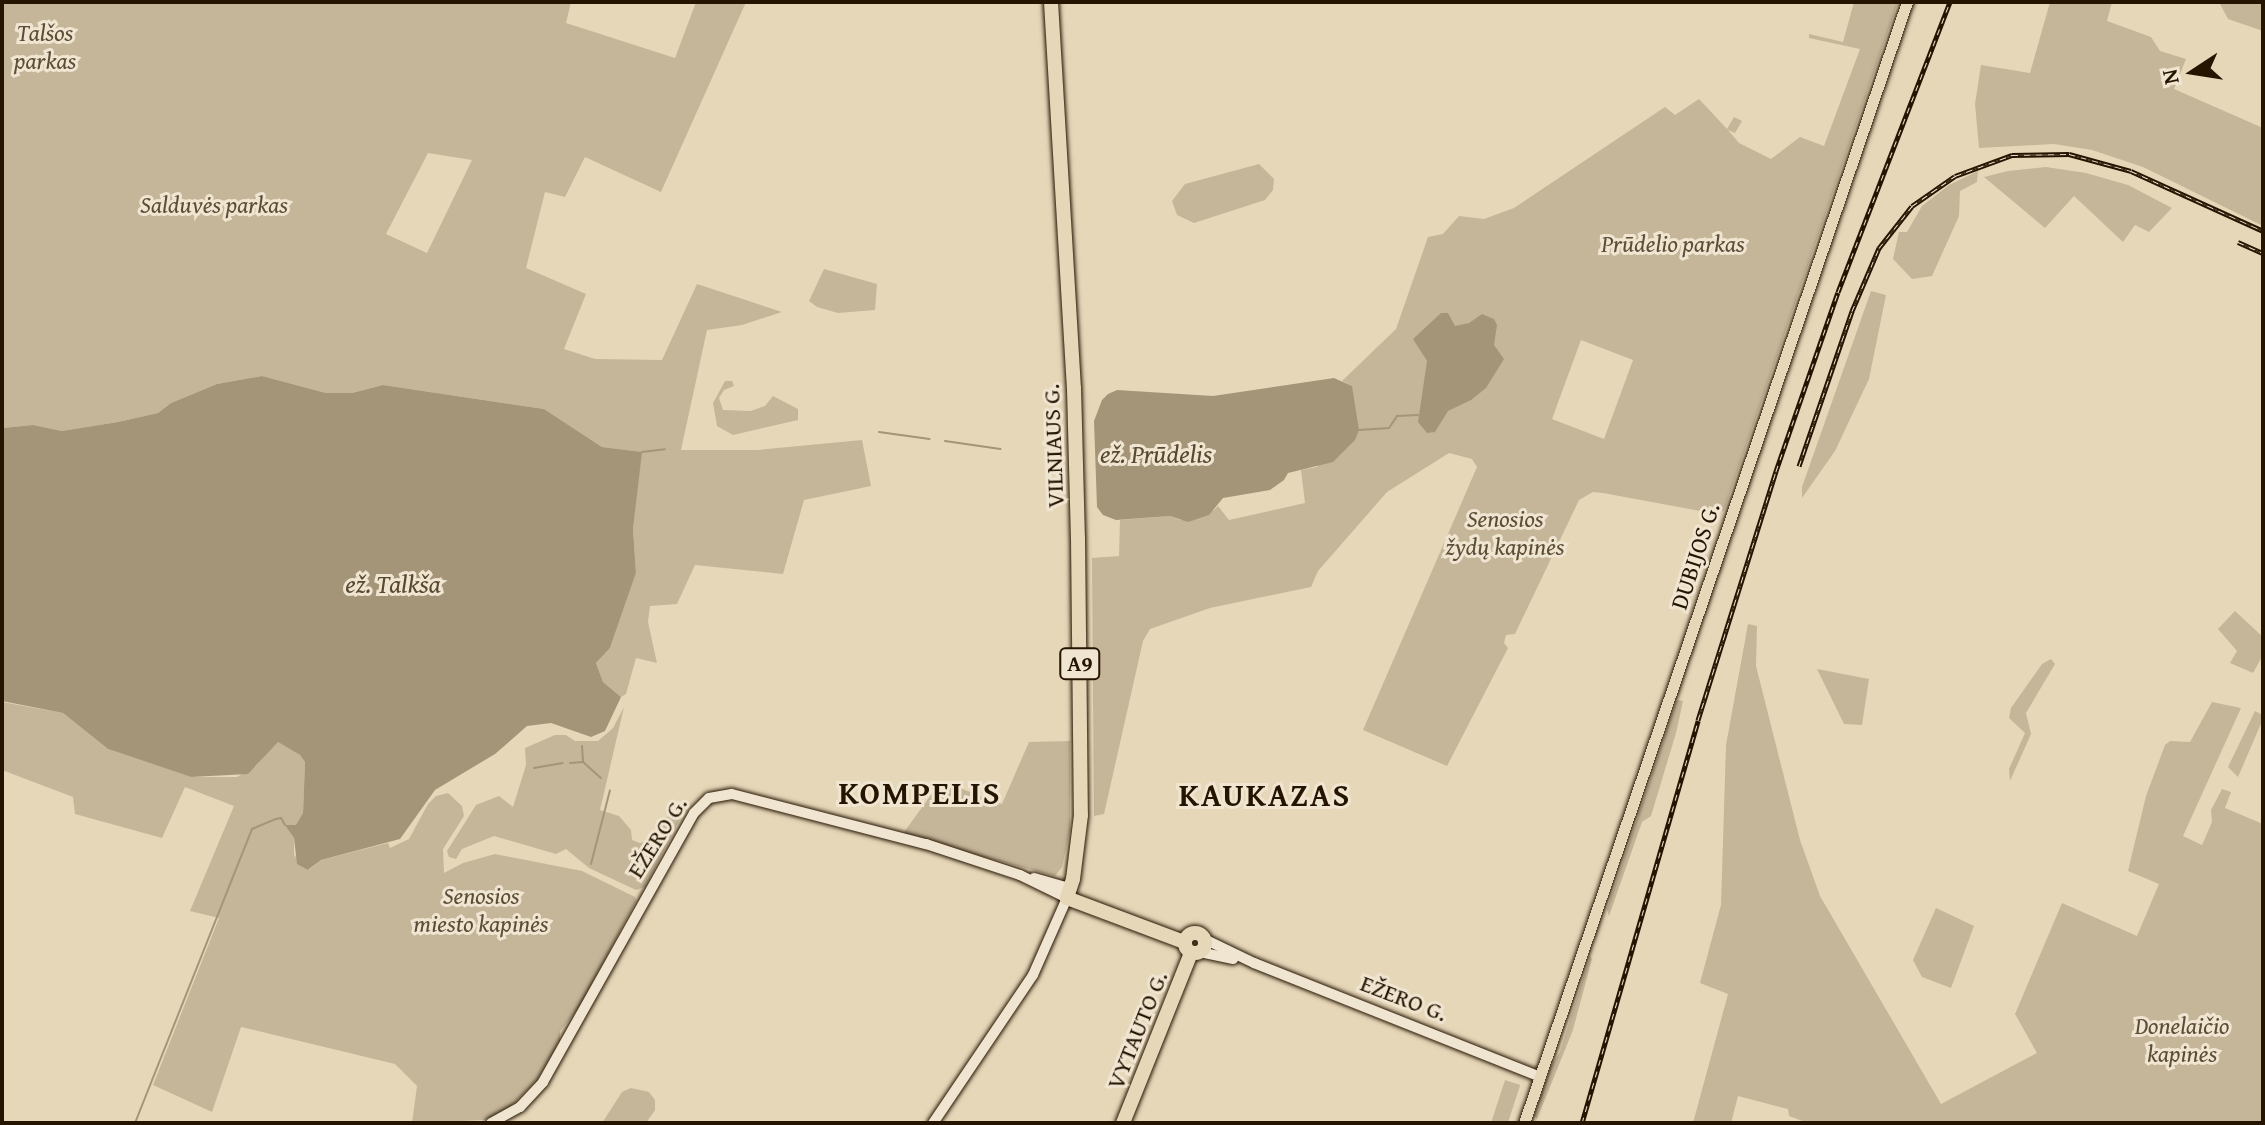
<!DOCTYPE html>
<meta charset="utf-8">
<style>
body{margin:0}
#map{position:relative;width:2265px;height:1125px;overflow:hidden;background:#e6d7b8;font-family:"Gentium Book Plus",serif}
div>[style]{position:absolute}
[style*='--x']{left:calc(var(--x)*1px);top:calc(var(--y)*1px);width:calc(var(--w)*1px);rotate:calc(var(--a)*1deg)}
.green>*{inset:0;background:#c5b699;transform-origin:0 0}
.water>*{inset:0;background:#a49579}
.stream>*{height:2px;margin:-1px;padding:0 1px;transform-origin:1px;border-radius:1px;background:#a49579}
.roads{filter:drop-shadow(0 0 2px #251400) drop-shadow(0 0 2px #251400)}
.secondary>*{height:10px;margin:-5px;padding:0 5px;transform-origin:5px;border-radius:5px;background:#efe5d1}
.primary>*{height:11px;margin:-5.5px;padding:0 5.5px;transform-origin:5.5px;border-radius:5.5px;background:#e6d7b8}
.highway>*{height:14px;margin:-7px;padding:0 7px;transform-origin:7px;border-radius:7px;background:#e6d7b8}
.highway>.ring{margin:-7px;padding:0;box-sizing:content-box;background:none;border:14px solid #e6d7b8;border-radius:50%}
.rail>*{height:5px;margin-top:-2.5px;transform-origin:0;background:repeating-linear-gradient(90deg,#efe5d1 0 6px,#251400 0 12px);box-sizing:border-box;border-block:2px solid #251400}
span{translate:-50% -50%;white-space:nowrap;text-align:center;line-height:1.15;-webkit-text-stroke:6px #efe5d1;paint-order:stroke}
.shield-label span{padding:2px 6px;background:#efe5d1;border:2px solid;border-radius:6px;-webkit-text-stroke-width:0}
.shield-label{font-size:22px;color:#251400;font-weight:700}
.park-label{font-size:24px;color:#5d4d36;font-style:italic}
.street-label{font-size:24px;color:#251400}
.water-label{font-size:26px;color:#584830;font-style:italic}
.district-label{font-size:32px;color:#251400;font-weight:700;letter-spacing:2px}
.frame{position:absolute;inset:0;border:4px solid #251400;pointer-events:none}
.north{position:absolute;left:2153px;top:32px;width:80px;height:80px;-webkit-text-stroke:6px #efe5d1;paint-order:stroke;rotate:258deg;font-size:22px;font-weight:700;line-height:32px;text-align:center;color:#251400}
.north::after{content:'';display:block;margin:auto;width:28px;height:36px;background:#251400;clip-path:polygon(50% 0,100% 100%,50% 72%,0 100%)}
</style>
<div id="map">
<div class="green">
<i style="clip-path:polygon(evenodd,2px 2px,571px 2px,566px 23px,675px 58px,696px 2px,746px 2px,661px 192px,585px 157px,565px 197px,545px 192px,526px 268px,586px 294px,564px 349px,595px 359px,662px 360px,697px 284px,782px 312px,742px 325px,707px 330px,681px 450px,758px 450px,862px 440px,871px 486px,804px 500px,783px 574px,695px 565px,677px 604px,650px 606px,648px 622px,657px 663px,636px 658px,626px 694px,621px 697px,603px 682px,596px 663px,610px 648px,636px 573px,633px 529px,641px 452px,602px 447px,544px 409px,383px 385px,352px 393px,326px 393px,262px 376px,217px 384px,171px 403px,158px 413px,118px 422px,62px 431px,33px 425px,2px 428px,2px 2px,428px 153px,472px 160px,427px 253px,386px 234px,428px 153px)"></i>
<i style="clip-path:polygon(evenodd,1854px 2px,1898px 2px,1724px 511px,1711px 513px,1603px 493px,1593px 492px,1579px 500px,1515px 634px,1506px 635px,1504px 643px,1508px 648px,1447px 766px,1363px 730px,1477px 467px,1472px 459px,1449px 453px,1387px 492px,1318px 571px,1311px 587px,1210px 608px,1150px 629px,1143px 641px,1104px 814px,1094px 816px,1092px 558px,1119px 556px,1120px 520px,1170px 516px,1180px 520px,1214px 510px,1218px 506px,1229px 520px,1305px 503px,1301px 470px,1317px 467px,1352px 386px,1342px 381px,1396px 329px,1428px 237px,1443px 234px,1459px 216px,1484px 219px,1514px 208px,1665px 107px,1675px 115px,1699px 99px,1727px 129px,1734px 117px,1742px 121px,1735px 133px,1728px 130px,1739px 143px,1771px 159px,1800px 137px,1824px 146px,1860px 49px,1809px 38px,1809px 34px,1843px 42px,1854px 2px,1581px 340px,1633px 360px,1604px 439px,1552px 419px,1581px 340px)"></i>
<i style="clip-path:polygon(2050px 2px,2112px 2px,2107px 21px,2151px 37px,2160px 51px,2186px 59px,2174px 89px,2263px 128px,2263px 226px,2143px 167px,2092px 150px,2054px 144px,1979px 148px,1975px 104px,1981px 65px,2030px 73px)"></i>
<i style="clip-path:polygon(2219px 2px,2263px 2px,2263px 31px,2228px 19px)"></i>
<i style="clip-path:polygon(1259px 164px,1274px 179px,1273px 190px,1265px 200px,1194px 223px,1177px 215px,1172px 201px,1185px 184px)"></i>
<i style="clip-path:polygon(2046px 167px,2086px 173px,2128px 185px,2172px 208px,2149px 232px,2135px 225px,2123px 242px,2074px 196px,2045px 228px,1984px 177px,2008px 171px)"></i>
<i style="clip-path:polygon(1978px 171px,1977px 182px,1960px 191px,1959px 216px,1932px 276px,1912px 279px,1893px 259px,1899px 232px,1907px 232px,1922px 206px,1949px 185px)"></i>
<i style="clip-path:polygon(824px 269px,877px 284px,875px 310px,838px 313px,817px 307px,809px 301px)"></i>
<i style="clip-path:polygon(1871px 291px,1886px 295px,1869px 379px,1835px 451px,1802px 498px,1802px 487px)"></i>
<i style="clip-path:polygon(725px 381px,732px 381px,734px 386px,724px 390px,719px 398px,723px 410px,751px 411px,765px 406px,773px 396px,798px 409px,798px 420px,733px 435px,717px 426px,713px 403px)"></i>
<i style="clip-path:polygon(2235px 611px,2263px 637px,2263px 655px,2253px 673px,2230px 663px,2237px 651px,2218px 629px)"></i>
<i style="clip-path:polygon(1748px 624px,1757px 626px,1756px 666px,1800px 840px,1820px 896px,1941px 1104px,2037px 1053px,2015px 1014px,2062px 903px,2137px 936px,2159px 884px,2128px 871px,2146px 796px,2165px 745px,2170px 741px,2190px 742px,2212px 702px,2241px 708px,2183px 836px,2202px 845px,2212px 822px,2211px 810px,2222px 789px,2231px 792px,2225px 808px,2263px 824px,2263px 1123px,1808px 1123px,1789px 1116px,1788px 1109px,1738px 1096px,1731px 1123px,1693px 1123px,1728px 994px,1700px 983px,1721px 905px,1726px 745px)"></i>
<i style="clip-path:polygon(2051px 659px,2055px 664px,2026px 713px,2031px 734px,2010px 781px,2009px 769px,2025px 733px,2009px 718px,2011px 708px,2042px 664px)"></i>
<i style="clip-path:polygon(1817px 669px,1869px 679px,1862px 725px,1844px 724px)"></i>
<i style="clip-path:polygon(1677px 700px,1683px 701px,1676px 733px,1651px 816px,1642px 822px,1609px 916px,1607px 909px)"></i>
<i style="clip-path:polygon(2px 702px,63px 713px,108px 749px,191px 777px,237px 777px,256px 766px,277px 741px,300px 755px,305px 762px,303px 813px,296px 826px,286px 825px,294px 838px,294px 855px,309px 870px,321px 860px,388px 843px,390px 848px,409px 839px,428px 804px,436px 796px,448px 793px,462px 806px,464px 816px,443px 849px,444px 873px,463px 863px,495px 854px,582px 871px,635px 897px,636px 901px,579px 1008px,560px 1031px,560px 1041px,537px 1080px,508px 1109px,485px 1120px,412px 1123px,417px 1086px,395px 1064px,241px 1027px,212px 1112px,153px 1085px,219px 918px,190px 911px,234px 806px,185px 787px,162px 838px,75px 814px,73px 797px,2px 770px)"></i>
<i style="clip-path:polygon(624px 707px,600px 810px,619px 816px,631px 830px,632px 840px,640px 843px,653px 840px,663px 818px,683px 813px,645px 887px,636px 890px,589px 868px,566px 849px,556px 854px,494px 836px,462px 849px,456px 859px,449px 857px,447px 851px,476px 805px,499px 796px,513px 807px,526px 765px,525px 748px,555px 735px,566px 735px,575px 741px,598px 741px,613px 728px)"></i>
<i style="clip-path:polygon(2255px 711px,2263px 715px,2263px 719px,2238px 777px,2228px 767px)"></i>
<i style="clip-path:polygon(1070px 741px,1070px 830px,1062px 867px,1055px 876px,902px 835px,941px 781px,1002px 804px,1029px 742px)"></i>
<i style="clip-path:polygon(1936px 908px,1974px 926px,1951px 988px,1922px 977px,1913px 960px)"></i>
<i style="clip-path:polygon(1590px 956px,1592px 959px,1573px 1030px,1537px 1119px,1534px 1116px,1551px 1066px,1560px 1052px)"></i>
<i style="left:1505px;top:1080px;width:16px;height:45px;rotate:18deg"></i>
<i style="clip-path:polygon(631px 1088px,649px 1092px,655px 1100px,655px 1110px,646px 1123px,602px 1123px,622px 1092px)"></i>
</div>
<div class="water">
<i style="clip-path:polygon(1441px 313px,1448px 313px,1455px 326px,1469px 323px,1482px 314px,1494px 319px,1497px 325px,1494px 345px,1504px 359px,1486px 388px,1471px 400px,1448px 411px,1435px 432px,1427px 433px,1418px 422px,1427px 361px,1413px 339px)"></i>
<i style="clip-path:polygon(262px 376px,326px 393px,352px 393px,383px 385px,544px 409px,602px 447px,642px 452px,633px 529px,636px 573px,610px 648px,596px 663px,603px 682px,621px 697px,605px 731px,591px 737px,551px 723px,527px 726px,495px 754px,435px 790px,400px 839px,321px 860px,308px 870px,297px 864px,294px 838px,285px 825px,296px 825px,303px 813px,305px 762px,300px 755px,278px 742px,248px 774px,191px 777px,108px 749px,63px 713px,2px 701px,2px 428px,33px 425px,62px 431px,118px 422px,158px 413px,171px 403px,217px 384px)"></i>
<i style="clip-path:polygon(1334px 378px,1352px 386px,1359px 430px,1355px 440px,1333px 462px,1288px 473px,1284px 480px,1270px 490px,1223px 498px,1209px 515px,1188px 522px,1170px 516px,1116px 520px,1103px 515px,1097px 507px,1094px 421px,1102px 400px,1108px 394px,1117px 390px,1213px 396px)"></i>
</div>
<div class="stream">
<i style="--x:1359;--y:430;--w:30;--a:-4"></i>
<i style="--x:1389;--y:428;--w:14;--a:-56"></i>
<i style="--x:1397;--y:416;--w:21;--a:-3"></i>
<i style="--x:879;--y:432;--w:51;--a:7.8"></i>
<i style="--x:945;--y:441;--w:56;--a:8.3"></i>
<i style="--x:642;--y:452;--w:23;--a:-7"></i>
<i style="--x:582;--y:746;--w:16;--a:86"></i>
<i style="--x:583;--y:762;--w:24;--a:42"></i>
<i style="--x:570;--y:763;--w:13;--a:-4"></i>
<i style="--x:534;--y:768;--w:29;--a:-10"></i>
<i style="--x:591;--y:864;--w:76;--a:-75.6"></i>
<i style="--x:135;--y:1123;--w:316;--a:-68.3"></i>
<i style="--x:252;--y:829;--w:26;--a:-23"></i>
<i style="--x:276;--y:819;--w:5;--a:-11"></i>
<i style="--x:281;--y:818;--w:8;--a:60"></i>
</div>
<div class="roads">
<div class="secondary">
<i style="--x:1034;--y:878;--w:37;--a:16"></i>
<i style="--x:1204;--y:939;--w:55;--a:25.6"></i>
<i style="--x:1254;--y:963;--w:306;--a:21.7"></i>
<i style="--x:1200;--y:952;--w:34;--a:12"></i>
<i style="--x:491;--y:1123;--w:33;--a:-29"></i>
<i style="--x:520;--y:1107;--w:34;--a:-47"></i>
<i style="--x:543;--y:1082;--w:308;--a:-60.7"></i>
<i style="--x:694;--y:813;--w:21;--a:-45"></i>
<i style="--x:709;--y:798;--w:23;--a:-10"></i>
<i style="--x:732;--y:794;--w:200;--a:14.5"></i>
<i style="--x:926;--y:844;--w:99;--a:18.3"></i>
<i style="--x:1020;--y:875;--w:52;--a:26.1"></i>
<i style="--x:1067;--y:898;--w:84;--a:113.8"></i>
<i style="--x:1033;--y:975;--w:179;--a:124"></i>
</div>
<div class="primary">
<i style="--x:1524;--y:1123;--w:1185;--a:-71.14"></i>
</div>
<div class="highway">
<i style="--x:1051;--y:2;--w:387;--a:86.6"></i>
<i style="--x:1074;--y:388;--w:150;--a:88.5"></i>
<i style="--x:1078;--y:538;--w:277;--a:89.4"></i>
<i style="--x:1081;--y:815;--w:64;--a:97.1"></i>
<i style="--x:1073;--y:879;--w:20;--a:108"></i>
<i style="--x:1067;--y:898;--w:125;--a:20.6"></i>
<i class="ring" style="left:1185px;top:933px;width:6px;height:6px"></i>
<i style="--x:1123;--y:1123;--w:183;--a:-68.2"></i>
</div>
</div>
<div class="rail">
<i style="--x:2238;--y:242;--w:27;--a:24"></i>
<i style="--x:1799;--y:466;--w:164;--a:-71.1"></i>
<i style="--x:1852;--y:311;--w:69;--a:-66.8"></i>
<i style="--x:1879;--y:248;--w:53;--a:-51.8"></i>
<i style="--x:1912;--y:206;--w:52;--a:-34.9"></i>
<i style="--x:1955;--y:176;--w:61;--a:-20.2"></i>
<i style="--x:2012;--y:155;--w:57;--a:-1"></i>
<i style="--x:2069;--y:154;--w:64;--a:15.3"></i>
<i style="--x:2131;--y:171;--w:145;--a:24.4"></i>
<i style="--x:1582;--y:1123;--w:419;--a:-73.9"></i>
<i style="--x:1698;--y:720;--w:261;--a:-72.6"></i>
<i style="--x:1776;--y:471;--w:189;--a:-70.9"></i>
<i style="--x:1838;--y:292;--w:311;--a:-68.9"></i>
</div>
<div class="shield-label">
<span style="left:1080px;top:664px">A9</span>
</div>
<div class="park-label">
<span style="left:45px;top:47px">Talšos<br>parkas</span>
<span style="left:214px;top:205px">Salduvės parkas</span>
<span style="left:1673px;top:244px">Prūdelio parkas</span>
<span style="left:1505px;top:533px">Senosios<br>žydų kapinės</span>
<span style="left:481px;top:910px">Senosios<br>miesto kapinės</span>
<span style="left:2182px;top:1040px">Donelaičio<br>kapinės</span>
</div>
<div class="street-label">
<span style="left:1053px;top:446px;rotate:-92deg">VILNIAUS G.</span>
<span style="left:1695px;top:556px;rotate:-72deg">DUBIJOS G.</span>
<span style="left:657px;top:837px;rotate:-58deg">EŽERO G.</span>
<span style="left:1404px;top:998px;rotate:21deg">EŽERO G.</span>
<span style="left:1137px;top:1030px;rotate:-68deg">VYTAUTO G.</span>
</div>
<div class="water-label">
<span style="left:1156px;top:454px">ež. Prūdelis</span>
<span style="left:393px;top:584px">ež. Talkša</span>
</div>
<div class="district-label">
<span style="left:920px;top:793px">KOMPELIS</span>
<span style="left:1265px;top:795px">KAUKAZAS</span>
</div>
<div class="frame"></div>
<div class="north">N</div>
</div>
